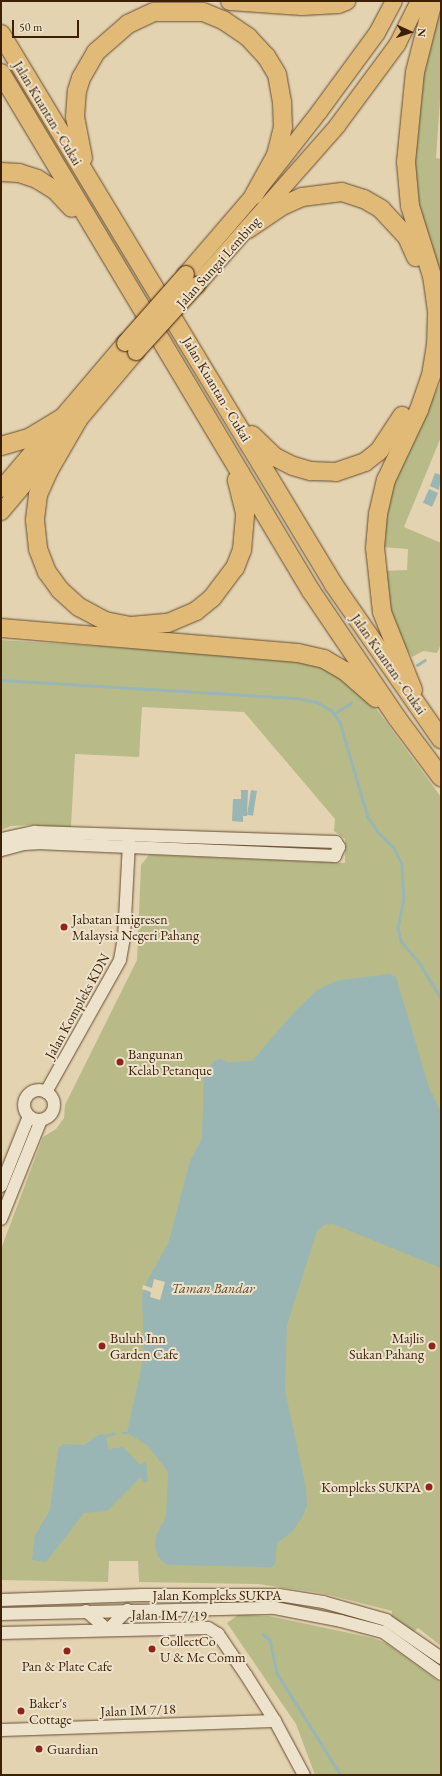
<!DOCTYPE html>
<style>
body{margin:0}
#map{position:relative;width:442px;height:1776px;overflow:hidden;background:#e3d3b1;font-family:"EB Garamond",serif}
div>[style]{position:absolute}
[style*='--x']{left:calc(var(--x)*1px);top:calc(var(--y)*1px);width:calc(var(--w)*1px);rotate:calc(var(--a)*1deg)}
.green>*{inset:0;background:#b8bb88}
.water>*{inset:0;background:#99b6b5;transform-origin:0 0}
.pier>*{inset:0;background:#e3d3b1}
.stream>*{height:2.5px;margin:-1.25px;padding:0 1.25px;transform-origin:1.25px;border-radius:1.25px;background:#99b6b5}
.roads{filter:drop-shadow(0 0 1px #664c2f) drop-shadow(0 0 1px #664c2f)}
.minor>*{height:12px;margin:-6px;padding:0 6px;transform-origin:6px;border-radius:6px;background:#ede2cc}
.minor>.ring{margin:-6px;padding:0;box-sizing:content-box;background:none;border:12px solid #ede2cc;border-radius:50%}
.major>*{height:16px;margin:-8px;padding:0 8px;transform-origin:8px;border-radius:8px;background:#e2ba78}
.highway>*{height:18px;margin:-9px;padding:0 9px;transform-origin:9px;border-radius:9px;background:#e2ba78}
.bridges{filter:drop-shadow(0 0 1px #3c1f04) drop-shadow(0 0 1px #3c1f04)}
.major-bridge>*{height:16px;margin:-8px;padding:0 8px;transform-origin:8px;border-radius:8px;background:#e2ba78}
.dots>*{width:11px;height:11px;translate:-50% -50%;box-sizing:border-box;border:2px solid #ede2cc;border-radius:50%}
span{translate:-50% -50%;white-space:nowrap;text-align:center;line-height:1.15;-webkit-text-stroke:4px #ede2cc;paint-order:stroke}
.street-label{font-size:14px;color:#3c1f04}
.poi-label{font-size:14px;color:#3c1f04}
.left{translate:0 -50%;text-align:left}
.right{translate:-100% -50%;text-align:right}
.park-label{font-size:14px;color:#5b4625;font-style:italic}
.frame{position:absolute;inset:0;border:2px solid #3c1f04;pointer-events:none}
.north{position:absolute;left:390px;top:12px;width:40px;height:40px;-webkit-text-stroke:3px #ede2cc;paint-order:stroke;rotate:93deg;font-size:11px;font-weight:700;line-height:16px;text-align:center;color:#3c1f04}
.north::after{content:'';display:block;margin:auto;width:14px;height:18px;background:#3c1f04;clip-path:polygon(50% 0,100% 100%,50% 72%,0 100%)}
.scale{position:absolute;left:12px;top:20px;width:67px;height:18px;box-sizing:border-box;border:2px solid #3c1f04;border-top:0;padding-left:5px;font-size:12px;line-height:14px;white-space:nowrap;color:#3c1f04;-webkit-text-stroke:3px #ede2cc;paint-order:stroke}
</style>
<div id="map">
<div class="green">
<i style="clip-path:polygon(441px 7px,441px 86px,436px 158px,441px 159px,441px 286px,417px 200px,412px 145px,425px 61px)"></i>
<i style="clip-path:polygon(441px 381px,441px 437px,404px 527px,441px 543px,441px 644px,437px 653px,423px 651px,412px 657px,398px 635px,387px 610px,381px 571px,407px 570px,408px 549px,381px 547px,389px 500px,401px 463px)"></i>
<i style="clip-path:polygon(1px 640px,277px 657px,312px 663px,338px 674px,369px 699px,441px 797px,441px 1646px,418px 1628px,413px 1632px,391px 1616px,392px 1611px,321px 1593px,258px 1584px,139px 1582px,138px 1561px,109px 1561px,108px 1582px,1px 1580px,1px 1249px,43px 1137px,56px 1129px,64px 1118px,65px 1105px,137px 960px,141px 865px,149px 855px,345px 863px,345px 839px,334px 831px,335px 819px,244px 712px,142px 707px,139px 757px,75px 754px,71px 827px,30px 825px,11px 826px,1px 830px)"></i>
<i style="clip-path:polygon(238px 1615px,269px 1616px,373px 1638px,386px 1643px,441px 1683px,441px 1775px,315px 1775px,296px 1724px,227px 1623px)"></i>
</div>
<div class="water">
<i style="clip-path:polygon(435px 473px,441px 475px,439px 490px,430px 486px)"></i>
<i style="left:429px;top:489px;width:10px;height:15px;rotate:24deg"></i>
<i style="clip-path:polygon(241px 790px,248px 790px,247px 816px,243px 816px,243px 822px,232px 821px,233px 799px,241px 799px)"></i>
<i style="left:251px;top:790px;width:6px;height:25px;rotate:9deg"></i>
<i style="clip-path:polygon(390px 974px,396px 977px,429px 1087px,441px 1112px,441px 1268px,333px 1224px,324px 1225px,317px 1231px,287px 1325px,285px 1391px,306px 1487px,307px 1506px,301px 1519px,292px 1532px,277px 1543px,275px 1564px,272px 1567px,167px 1565px,158px 1557px,155px 1546px,156px 1536px,166px 1516px,168px 1472px,148px 1446px,127px 1433px,144px 1355px,142px 1295px,148px 1279px,168px 1244px,190px 1161px,202px 1138px,204px 1074px,214px 1061px,220px 1059px,228px 1062px,252px 1061px,295px 1011px,317px 990px,329px 984px,340px 980px)"></i>
<i style="clip-path:polygon(102px 1434px,106px 1437px,108px 1449px,123px 1447px,139px 1464px,146px 1462px,148px 1481px,143px 1483px,142px 1478px,140px 1478px,107px 1511px,84px 1513px,46px 1562px,32px 1560px,35px 1535px,50px 1510px,58px 1449px,63px 1444px,84px 1445px,98px 1435px)"></i>
</div>
<div class="pier">
<i style="clip-path:polygon(154px 1279px,165px 1282px,160px 1300px,150px 1297px,151px 1292px,142px 1289px,143px 1285px,152px 1288px)"></i>
</div>
<div class="stream">
<i style="--x:417;--y:665;--w:9;--a:-32"></i>
<i style="--x:1;--y:680;--w:298;--a:3.5"></i>
<i style="--x:298;--y:698;--w:19;--a:12"></i>
<i style="--x:317;--y:702;--w:16;--a:30"></i>
<i style="--x:331;--y:710;--w:15;--a:53"></i>
<i style="--x:340;--y:722;--w:99;--a:73.6"></i>
<i style="--x:368;--y:817;--w:18;--a:56"></i>
<i style="--x:378;--y:832;--w:23;--a:45"></i>
<i style="--x:394;--y:848;--w:18;--a:63"></i>
<i style="--x:402;--y:864;--w:35;--a:87"></i>
<i style="--x:404;--y:899;--w:29;--a:102"></i>
<i style="--x:398;--y:927;--w:14;--a:78"></i>
<i style="--x:401;--y:941;--w:31;--a:50"></i>
<i style="--x:421;--y:965;--w:39;--a:59"></i>
<i style="--x:335;--y:713;--w:19;--a:-32"></i>
<i style="--x:122;--y:1433;--w:5;--a:0"></i>
<i style="--x:105;--y:1436;--w:9;--a:-18"></i>
<i style="--x:263;--y:1634;--w:9;--a:41"></i>
<i style="--x:270;--y:1640;--w:34;--a:78"></i>
<i style="--x:277;--y:1673;--w:120;--a:57.9"></i>
</div>
<div class="roads">
<div class="minor">
<i style="--x:1;--y:839;--w:35;--a:-12"></i>
<i style="--x:35;--y:832;--w:301;--a:1.9"></i>
<i style="--x:336;--y:842;--w:6;--a:59"></i>
<i style="--x:339;--y:847;--w:10;--a:114"></i>
<i style="--x:335;--y:856;--w:293;--a:-177.5"></i>
<i style="--x:42;--y:843;--w:18;--a:177"></i>
<i style="--x:24;--y:844;--w:24;--a:165"></i>
<i class="ring" style="left:24px;top:1090px;width:18px;height:18px"></i>
<i style="--x:46;--y:1092;--w:151;--a:-60.7"></i>
<i style="--x:120;--y:960;--w:22;--a:-80"></i>
<i style="--x:124;--y:938;--w:97;--a:-87"></i>
<i style="--x:1;--y:1186;--w:75;--a:-68.2"></i>
<i style="--x:1;--y:1219;--w:107;--a:-68"></i>
<i style="--x:1;--y:1600;--w:141;--a:-2"></i>
<i style="--x:142;--y:1595;--w:137;--a:0"></i>
<i style="--x:279;--y:1595;--w:45;--a:9"></i>
<i style="--x:323;--y:1602;--w:66;--a:15.9"></i>
<i style="--x:386;--y:1620;--w:67;--a:34.6"></i>
<i style="--x:86;--y:1611;--w:29;--a:41"></i>
<i style="--x:108;--y:1630;--w:28;--a:-46"></i>
<i style="--x:1;--y:1614;--w:274;--a:-1.3"></i>
<i style="--x:275;--y:1608;--w:67;--a:11.1"></i>
<i style="--x:341;--y:1621;--w:43;--a:14.7"></i>
<i style="--x:383;--y:1632;--w:72;--a:35.9"></i>
<i style="--x:1;--y:1633;--w:207;--a:-1.4"></i>
<i style="--x:208;--y:1628;--w:12;--a:31"></i>
<i style="--x:218;--y:1634;--w:50;--a:55.7"></i>
<i style="--x:246;--y:1675;--w:54;--a:57.8"></i>
<i style="--x:275;--y:1721;--w:61;--a:61.8"></i>
<i style="--x:1;--y:1730;--w:274;--a:-1.9"></i>
</div>
<div class="major">
<i style="--x:186;--y:274;--w:104;--a:-49.3"></i>
<i style="--x:254;--y:195;--w:105;--a:-51.9"></i>
<i style="--x:319;--y:112;--w:98;--a:-53.7"></i>
<i style="--x:377;--y:33;--w:36;--a:-62"></i>
<i style="--x:197;--y:285;--w:212;--a:-48.6"></i>
<i style="--x:337;--y:126;--w:101;--a:-53.5"></i>
<i style="--x:397;--y:45;--w:49;--a:-63.4"></i>
<i style="--x:1;--y:489;--w:192;--a:-49.7"></i>
<i style="--x:1;--y:512;--w:209;--a:-49.8"></i>
</div>
<div class="highway">
<i style="--x:230;--y:1;--w:72;--a:4"></i>
<i style="--x:302;--y:6;--w:36;--a:-3"></i>
<i style="--x:338;--y:4;--w:9;--a:-21"></i>
<i style="--x:1;--y:34;--w:644;--a:58.85"></i>
<i style="--x:334;--y:585;--w:188;--a:55.2"></i>
<i style="--x:1;--y:73;--w:604;--a:59.1"></i>
<i style="--x:311;--y:591;--w:153;--a:55.9"></i>
<i style="--x:397;--y:718;--w:74;--a:53.3"></i>
<i style="--x:83;--y:158;--w:42;--a:-101"></i>
<i style="--x:75;--y:117;--w:26;--a:-86"></i>
<i style="--x:77;--y:91;--w:14;--a:-73"></i>
<i style="--x:81;--y:78;--w:30;--a:-60"></i>
<i style="--x:96;--y:52;--w:43;--a:-41.2"></i>
<i style="--x:128;--y:24;--w:29;--a:-25"></i>
<i style="--x:154;--y:12;--w:49;--a:0"></i>
<i style="--x:203;--y:12;--w:22;--a:22"></i>
<i style="--x:223;--y:20;--w:30;--a:34"></i>
<i style="--x:248;--y:37;--w:26;--a:47"></i>
<i style="--x:266;--y:56;--w:21;--a:59"></i>
<i style="--x:277;--y:74;--w:27;--a:80"></i>
<i style="--x:282;--y:101;--w:26;--a:88"></i>
<i style="--x:283;--y:127;--w:29;--a:104"></i>
<i style="--x:276;--y:155;--w:46;--a:118.8"></i>
<i style="--x:1;--y:172;--w:18;--a:3"></i>
<i style="--x:19;--y:173;--w:19;--a:18"></i>
<i style="--x:37;--y:179;--w:22;--a:32"></i>
<i style="--x:56;--y:191;--w:23;--a:47"></i>
<i style="--x:248;--y:229;--w:41;--a:-34.1"></i>
<i style="--x:282;--y:206;--w:22;--a:-24"></i>
<i style="--x:302;--y:197;--w:40;--a:-7.1"></i>
<i style="--x:342;--y:192;--w:23;--a:18"></i>
<i style="--x:364;--y:199;--w:20;--a:30"></i>
<i style="--x:381;--y:209;--w:38;--a:47"></i>
<i style="--x:407;--y:237;--w:22;--a:66"></i>
<i style="--x:78;--y:420;--w:58;--a:120.1"></i>
<i style="--x:49;--y:470;--w:27;--a:114"></i>
<i style="--x:38;--y:495;--w:25;--a:97"></i>
<i style="--x:35;--y:520;--w:29;--a:84"></i>
<i style="--x:38;--y:549;--w:25;--a:69"></i>
<i style="--x:47;--y:572;--w:22;--a:54"></i>
<i style="--x:60;--y:590;--w:25;--a:42"></i>
<i style="--x:79;--y:607;--w:30;--a:28"></i>
<i style="--x:105;--y:621;--w:26;--a:11"></i>
<i style="--x:131;--y:626;--w:37;--a:-5"></i>
<i style="--x:168;--y:623;--w:30;--a:-23"></i>
<i style="--x:196;--y:611;--w:21;--a:-39"></i>
<i style="--x:212;--y:598;--w:38;--a:-53"></i>
<i style="--x:235;--y:568;--w:19;--a:-69"></i>
<i style="--x:242;--y:550;--w:37;--a:-85"></i>
<i style="--x:245;--y:513;--w:34;--a:-104"></i>
<i style="--x:252;--y:435;--w:32;--a:44"></i>
<i style="--x:275;--y:457;--w:20;--a:27"></i>
<i style="--x:293;--y:466;--w:19;--a:16"></i>
<i style="--x:311;--y:471;--w:25;--a:2"></i>
<i style="--x:336;--y:472;--w:31;--a:-19"></i>
<i style="--x:365;--y:462;--w:18;--a:-38"></i>
<i style="--x:379;--y:451;--w:42;--a:-56.7"></i>
<i style="--x:1;--y:446;--w:29;--a:-16"></i>
<i style="--x:29;--y:438;--w:42;--a:-31.4"></i>
<i style="--x:1;--y:628;--w:298;--a:4.8"></i>
<i style="--x:298;--y:653;--w:27;--a:13"></i>
<i style="--x:324;--y:659;--w:24;--a:30"></i>
<i style="--x:345;--y:671;--w:41;--a:41.1"></i>
<i style="--x:413;--y:690;--w:84;--a:-111.7"></i>
<i style="--x:382;--y:612;--w:64;--a:-96.2"></i>
<i style="--x:375;--y:548;--w:34;--a:-85"></i>
<i style="--x:378;--y:514;--w:35;--a:-77"></i>
<i style="--x:386;--y:480;--w:77;--a:-64.8"></i>
<i style="--x:419;--y:410;--w:36;--a:-71"></i>
<i style="--x:431;--y:376;--w:31;--a:-81"></i>
<i style="--x:436;--y:345;--w:34;--a:-88"></i>
<i style="--x:437;--y:311;--w:35;--a:-98"></i>
<i style="--x:432;--y:276;--w:73;--a:-107.4"></i>
<i style="--x:410;--y:206;--w:44;--a:-95.2"></i>
<i style="--x:406;--y:162;--w:90;--a:-84.3"></i>
<i style="--x:415;--y:72;--w:73;--a:-75.8"></i>
</div>
</div>
<div class="bridges">
<div class="major-bridge">
<i style="--x:125;--y:343;--w:92;--a:-48.5"></i>
<i style="--x:136;--y:352;--w:91;--a:-47.7"></i>
</div>
</div>
<div class="dots">
<i style="left:64px;top:927px;background:#8f2418"></i>
<i style="left:120px;top:1062px;background:#8f2418"></i>
<i style="left:102px;top:1346px;background:#8f2418"></i>
<i style="left:432px;top:1346px;background:#8f2418"></i>
<i style="left:429px;top:1487px;background:#8f2418"></i>
<i style="left:152px;top:1649px;background:#8f2418"></i>
<i style="left:67px;top:1651px;background:#8f2418"></i>
<i style="left:21px;top:1711px;background:#8f2418"></i>
<i style="left:39px;top:1749px;background:#8f2418"></i>
</div>
<div class="street-label">
<span style="left:48px;top:113px;rotate:59deg">Jalan Kuantan - Cukai</span>
<span style="left:218px;top:262px;rotate:-48deg">Jalan Sungai Lembing</span>
<span style="left:217px;top:389px;rotate:59deg">Jalan Kuantan - Cukai</span>
<span style="left:389px;top:664px;rotate:55deg">Jalan Kuantan - Cukai</span>
<span style="left:77px;top:1006px;rotate:-61deg">Jalan Kompleks KDN</span>
<span style="left:217px;top:1595px">Jalan Kompleks SUKPA</span>
<span style="left:169px;top:1615px;rotate:1deg">Jalan IM 7/19</span>
<span style="left:138px;top:1710px;rotate:-2deg">Jalan IM 7/18</span>
</div>
<div class="poi-label">
<span class="left" style="left:72px;top:927px">Jabatan Imigresen<br>Malaysia Negeri Pahang</span>
<span class="left" style="left:128px;top:1062px">Bangunan<br>Kelab Petanque</span>
<span class="left" style="left:110px;top:1346px">Buluh Inn<br>Garden Cafe</span>
<span class="right" style="left:424px;top:1346px">Majlis<br>Sukan Pahang</span>
<span class="right" style="left:421px;top:1487px">Kompleks SUKPA</span>
<span class="left" style="left:160px;top:1649px">CollectCo<br>U &amp; Me Comm</span>
<span style="left:67px;top:1666px">Pan &amp; Plate Cafe</span>
<span class="left" style="left:29px;top:1711px">Baker's<br>Cottage</span>
<span class="left" style="left:47px;top:1749px">Guardian</span>
</div>
<div class="park-label">
<span style="left:213px;top:1288px">Taman Bandar</span>
</div>
<div class="frame"></div>
<div class="north">N</div>
<div class="scale">50 m</div>
</div>
